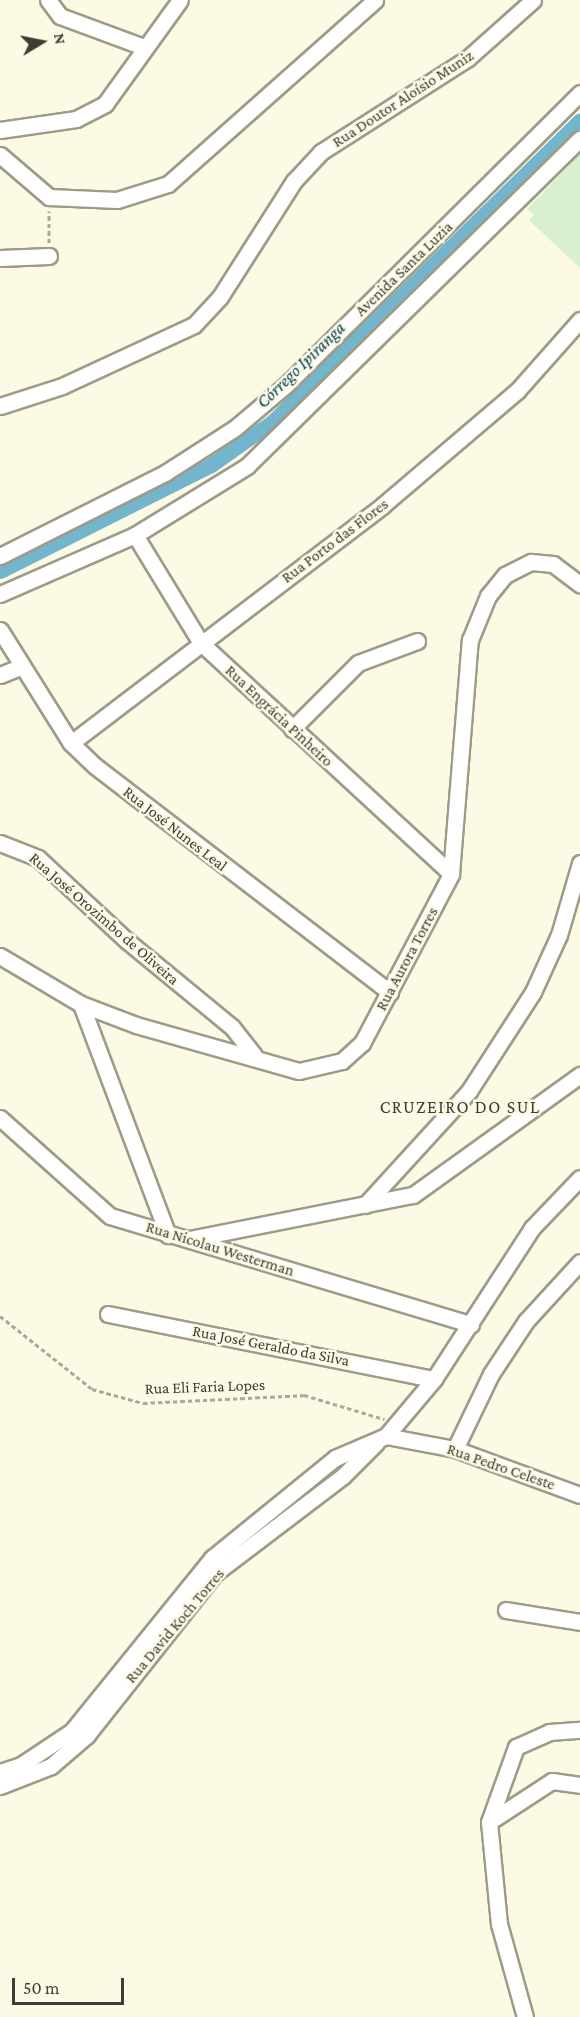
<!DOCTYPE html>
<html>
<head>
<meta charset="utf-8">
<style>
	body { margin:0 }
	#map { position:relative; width:580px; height:2017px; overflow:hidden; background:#fcf9e5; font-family:"Crimson Pro",serif }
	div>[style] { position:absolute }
	.green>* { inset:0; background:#d9efd2 }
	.canal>* { height:15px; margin:-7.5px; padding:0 7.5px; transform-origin:7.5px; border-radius:7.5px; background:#73b5cc }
	.path>* { height:3px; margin-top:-1.5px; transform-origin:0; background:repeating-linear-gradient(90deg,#aba899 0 4.5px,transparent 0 7.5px) }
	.roads { filter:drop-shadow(2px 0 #9e9b88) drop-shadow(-2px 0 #9e9b88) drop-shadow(0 2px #9e9b88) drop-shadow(0 -2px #9e9b88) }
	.minor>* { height:15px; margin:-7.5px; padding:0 7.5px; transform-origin:7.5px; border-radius:7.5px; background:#fff }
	span { translate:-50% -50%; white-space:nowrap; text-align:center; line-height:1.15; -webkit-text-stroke:5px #fcf9e5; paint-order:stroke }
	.street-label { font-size:16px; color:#3e3c34 }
	.water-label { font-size:18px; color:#064454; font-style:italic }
	.neighbourhood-label { font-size:18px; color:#3e3c34; letter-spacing:1.5px }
	.north { position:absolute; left:12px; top:12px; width:60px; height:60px; -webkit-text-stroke:4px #fcf9e5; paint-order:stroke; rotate:80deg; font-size:16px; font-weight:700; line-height:24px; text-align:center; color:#3e3c34 }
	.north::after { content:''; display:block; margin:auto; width:21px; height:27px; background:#3e3c34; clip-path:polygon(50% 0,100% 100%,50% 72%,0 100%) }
	.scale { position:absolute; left:12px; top:1978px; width:112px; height:27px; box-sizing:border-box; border:3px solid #3e3c34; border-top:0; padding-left:8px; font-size:18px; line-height:21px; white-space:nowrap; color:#3e3c34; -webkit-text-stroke:4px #fcf9e5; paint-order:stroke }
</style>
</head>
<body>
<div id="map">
	<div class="green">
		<div style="clip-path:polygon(580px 154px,580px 268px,529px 220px,534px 215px,527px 209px)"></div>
	</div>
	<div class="canal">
		<div style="left:0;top:571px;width:236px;rotate:-26.7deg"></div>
		<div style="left:211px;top:465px;width:75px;rotate:-35.2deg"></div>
		<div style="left:272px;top:422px;width:431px;rotate:-44.4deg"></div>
	</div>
	<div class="path">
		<div style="left:49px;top:243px;width:32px;rotate:-90deg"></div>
		<div style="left:0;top:1316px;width:117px;rotate:38.4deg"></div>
		<div style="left:92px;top:1389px;width:53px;rotate:15.4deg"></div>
		<div style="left:143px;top:1403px;width:161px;rotate:-2.8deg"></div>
		<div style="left:304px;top:1395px;width:84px;rotate:16.7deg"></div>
	</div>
	<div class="roads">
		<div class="minor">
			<div style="left:48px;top:0;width:20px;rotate:53deg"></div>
			<div style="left:60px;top:16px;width:90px;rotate:20.3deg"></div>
			<div style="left:0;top:130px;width:77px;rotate:-8.2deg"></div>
			<div style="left:76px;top:119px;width:33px;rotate:-27deg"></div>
			<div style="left:105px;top:104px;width:128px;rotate:-54.2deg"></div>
			<div style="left:0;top:155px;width:65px;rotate:40.6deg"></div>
			<div style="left:49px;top:197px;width:68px;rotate:2.5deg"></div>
			<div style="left:117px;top:200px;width:53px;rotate:-17.4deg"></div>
			<div style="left:168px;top:184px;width:277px;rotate:-41.6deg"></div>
			<div style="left:0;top:258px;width:49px;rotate:-2.3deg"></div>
			<div style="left:0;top:406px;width:65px;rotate:-17.9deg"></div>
			<div style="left:62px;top:386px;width:145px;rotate:-24.8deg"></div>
			<div style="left:194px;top:325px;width:38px;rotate:-47deg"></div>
			<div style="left:220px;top:297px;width:138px;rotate:-57.5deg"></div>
			<div style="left:294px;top:181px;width:40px;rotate:-47deg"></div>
			<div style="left:321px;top:152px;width:174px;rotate:-32.6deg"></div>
			<div style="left:468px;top:58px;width:87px;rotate:-41.7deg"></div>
			<div style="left:135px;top:535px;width:127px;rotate:58.6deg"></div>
			<div style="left:201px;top:643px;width:340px;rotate:42.7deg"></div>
			<div style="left:0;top:556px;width:185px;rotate:-26.7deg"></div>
			<div style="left:165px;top:473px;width:83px;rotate:-32.7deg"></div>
			<div style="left:235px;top:428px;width:68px;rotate:-40.2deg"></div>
			<div style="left:287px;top:384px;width:413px;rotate:-44.8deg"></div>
			<div style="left:0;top:594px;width:147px;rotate:-23.6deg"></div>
			<div style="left:135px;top:535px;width:132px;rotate:-31.6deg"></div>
			<div style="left:247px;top:466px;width:467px;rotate:-44.5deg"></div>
			<div style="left:0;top:630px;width:133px;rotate:57.9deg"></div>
			<div style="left:71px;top:743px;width:33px;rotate:44deg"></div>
			<div style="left:95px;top:766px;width:372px;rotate:37.5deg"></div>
			<div style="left:0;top:675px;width:22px;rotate:-22deg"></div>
			<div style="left:292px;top:729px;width:93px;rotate:-45deg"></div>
			<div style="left:358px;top:663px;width:63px;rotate:-20.4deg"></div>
			<div style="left:71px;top:743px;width:392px;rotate:-37.3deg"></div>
			<div style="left:383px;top:505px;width:176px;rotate:-40.4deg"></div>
			<div style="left:517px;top:391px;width:95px;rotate:-48.4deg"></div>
			<div style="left:0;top:843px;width:41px;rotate:21.5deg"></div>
			<div style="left:38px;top:858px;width:120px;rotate:43deg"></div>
			<div style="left:126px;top:940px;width:137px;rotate:39.4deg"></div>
			<div style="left:232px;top:1027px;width:36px;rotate:52deg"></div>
			<div style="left:0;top:956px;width:94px;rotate:30.7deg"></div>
			<div style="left:81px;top:1004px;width:59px;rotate:20.9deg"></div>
			<div style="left:136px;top:1025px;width:169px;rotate:15.8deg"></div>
			<div style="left:299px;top:1071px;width:44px;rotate:-13.1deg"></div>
			<div style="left:342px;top:1061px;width:27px;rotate:-42deg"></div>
			<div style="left:362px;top:1043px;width:191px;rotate:-62.2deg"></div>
			<div style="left:451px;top:874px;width:235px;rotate:-85.4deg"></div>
			<div style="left:470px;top:640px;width:48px;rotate:-67.8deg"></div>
			<div style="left:488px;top:596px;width:27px;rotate:-51deg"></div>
			<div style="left:505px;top:575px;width:29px;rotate:-27deg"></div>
			<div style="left:531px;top:562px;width:22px;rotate:5deg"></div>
			<div style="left:553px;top:564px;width:34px;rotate:37deg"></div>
			<div style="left:81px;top:1004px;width:247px;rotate:69.4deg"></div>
			<div style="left:0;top:1118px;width:147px;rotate:41.7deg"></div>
			<div style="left:110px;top:1216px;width:377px;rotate:16.7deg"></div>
			<div style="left:365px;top:1205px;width:154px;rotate:-47.6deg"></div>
			<div style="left:469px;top:1091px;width:118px;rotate:-57.1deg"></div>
			<div style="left:533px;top:992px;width:63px;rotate:-65.5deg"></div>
			<div style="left:559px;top:935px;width:75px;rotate:-73.7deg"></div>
			<div style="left:190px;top:1239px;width:227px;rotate:-11.2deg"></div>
			<div style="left:413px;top:1195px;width:206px;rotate:-35.7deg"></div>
			<div style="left:108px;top:1314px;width:332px;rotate:11.3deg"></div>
			<div style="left:386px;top:1436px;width:70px;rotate:10.7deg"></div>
			<div style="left:455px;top:1449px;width:133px;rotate:20.2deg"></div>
			<div style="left:455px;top:1449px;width:83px;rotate:-64.4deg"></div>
			<div style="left:491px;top:1374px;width:64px;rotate:-56.6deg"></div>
			<div style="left:526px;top:1321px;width:80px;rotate:-47.5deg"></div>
			<div style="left:506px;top:1610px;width:75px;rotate:9.2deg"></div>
			<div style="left:0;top:1772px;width:22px;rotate:-18deg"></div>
			<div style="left:21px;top:1765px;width:61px;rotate:-33.7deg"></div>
			<div style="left:72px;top:1731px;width:223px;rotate:-51deg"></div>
			<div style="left:212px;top:1558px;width:159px;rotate:-39.1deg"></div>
			<div style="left:335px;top:1458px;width:56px;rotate:-23.3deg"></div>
			<div style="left:386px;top:1436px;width:75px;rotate:-49.9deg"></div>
			<div style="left:434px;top:1379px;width:180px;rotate:-57deg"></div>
			<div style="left:532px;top:1228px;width:69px;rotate:-46.2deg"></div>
			<div style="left:0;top:1786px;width:55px;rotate:-21.4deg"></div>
			<div style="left:51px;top:1766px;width:48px;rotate:-40.7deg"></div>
			<div style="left:87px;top:1735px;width:205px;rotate:-51.7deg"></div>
			<div style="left:214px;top:1574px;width:162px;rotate:-37.2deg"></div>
			<div style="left:343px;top:1476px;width:47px;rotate:-45deg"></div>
			<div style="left:489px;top:1822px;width:75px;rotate:-33.1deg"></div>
			<div style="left:552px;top:1781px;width:28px;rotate:8deg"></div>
			<div style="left:525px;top:2017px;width:97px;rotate:-105.6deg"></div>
			<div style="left:499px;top:1924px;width:102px;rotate:-95.6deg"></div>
			<div style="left:489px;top:1822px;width:80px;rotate:-70.2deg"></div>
			<div style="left:516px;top:1747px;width:36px;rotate:-24deg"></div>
			<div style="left:549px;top:1732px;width:31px;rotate:-4deg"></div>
		</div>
	</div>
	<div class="street-label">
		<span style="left:403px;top:99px;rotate:-33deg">Rua Doutor Aloísio Muniz</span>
		<span style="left:404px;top:269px;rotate:-44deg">Avenida Santa Luzia</span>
		<span style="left:335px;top:541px;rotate:-37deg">Rua Porto das Flores</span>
		<span style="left:279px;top:716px;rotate:43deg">Rua Engrácia Pinheiro</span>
		<span style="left:175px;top:829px;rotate:38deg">Rua José Nunes Leal</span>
		<span style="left:104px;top:919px;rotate:41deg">Rua José Orozimbo de Oliveira</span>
		<span style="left:407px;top:959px;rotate:-62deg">Rua Aurora Torres</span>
		<span style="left:220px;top:1249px;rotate:17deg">Rua Nicolau Westerman</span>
		<span style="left:271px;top:1346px;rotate:11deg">Rua José Geraldo da Silva</span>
		<span style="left:205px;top:1387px;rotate:-2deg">Rua Eli Faria Lopes</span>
		<span style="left:501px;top:1467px;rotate:19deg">Rua Pedro Celeste</span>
		<span style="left:175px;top:1626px;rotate:-50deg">Rua David Koch Torres</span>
	</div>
	<div class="water-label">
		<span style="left:301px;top:365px;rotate:-44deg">Córrego Ipiranga</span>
	</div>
	<div class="neighbourhood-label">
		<span style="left:460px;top:1107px">CRUZEIRO DO SUL</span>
	</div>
	<div class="north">N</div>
	<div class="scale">50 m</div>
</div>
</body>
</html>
